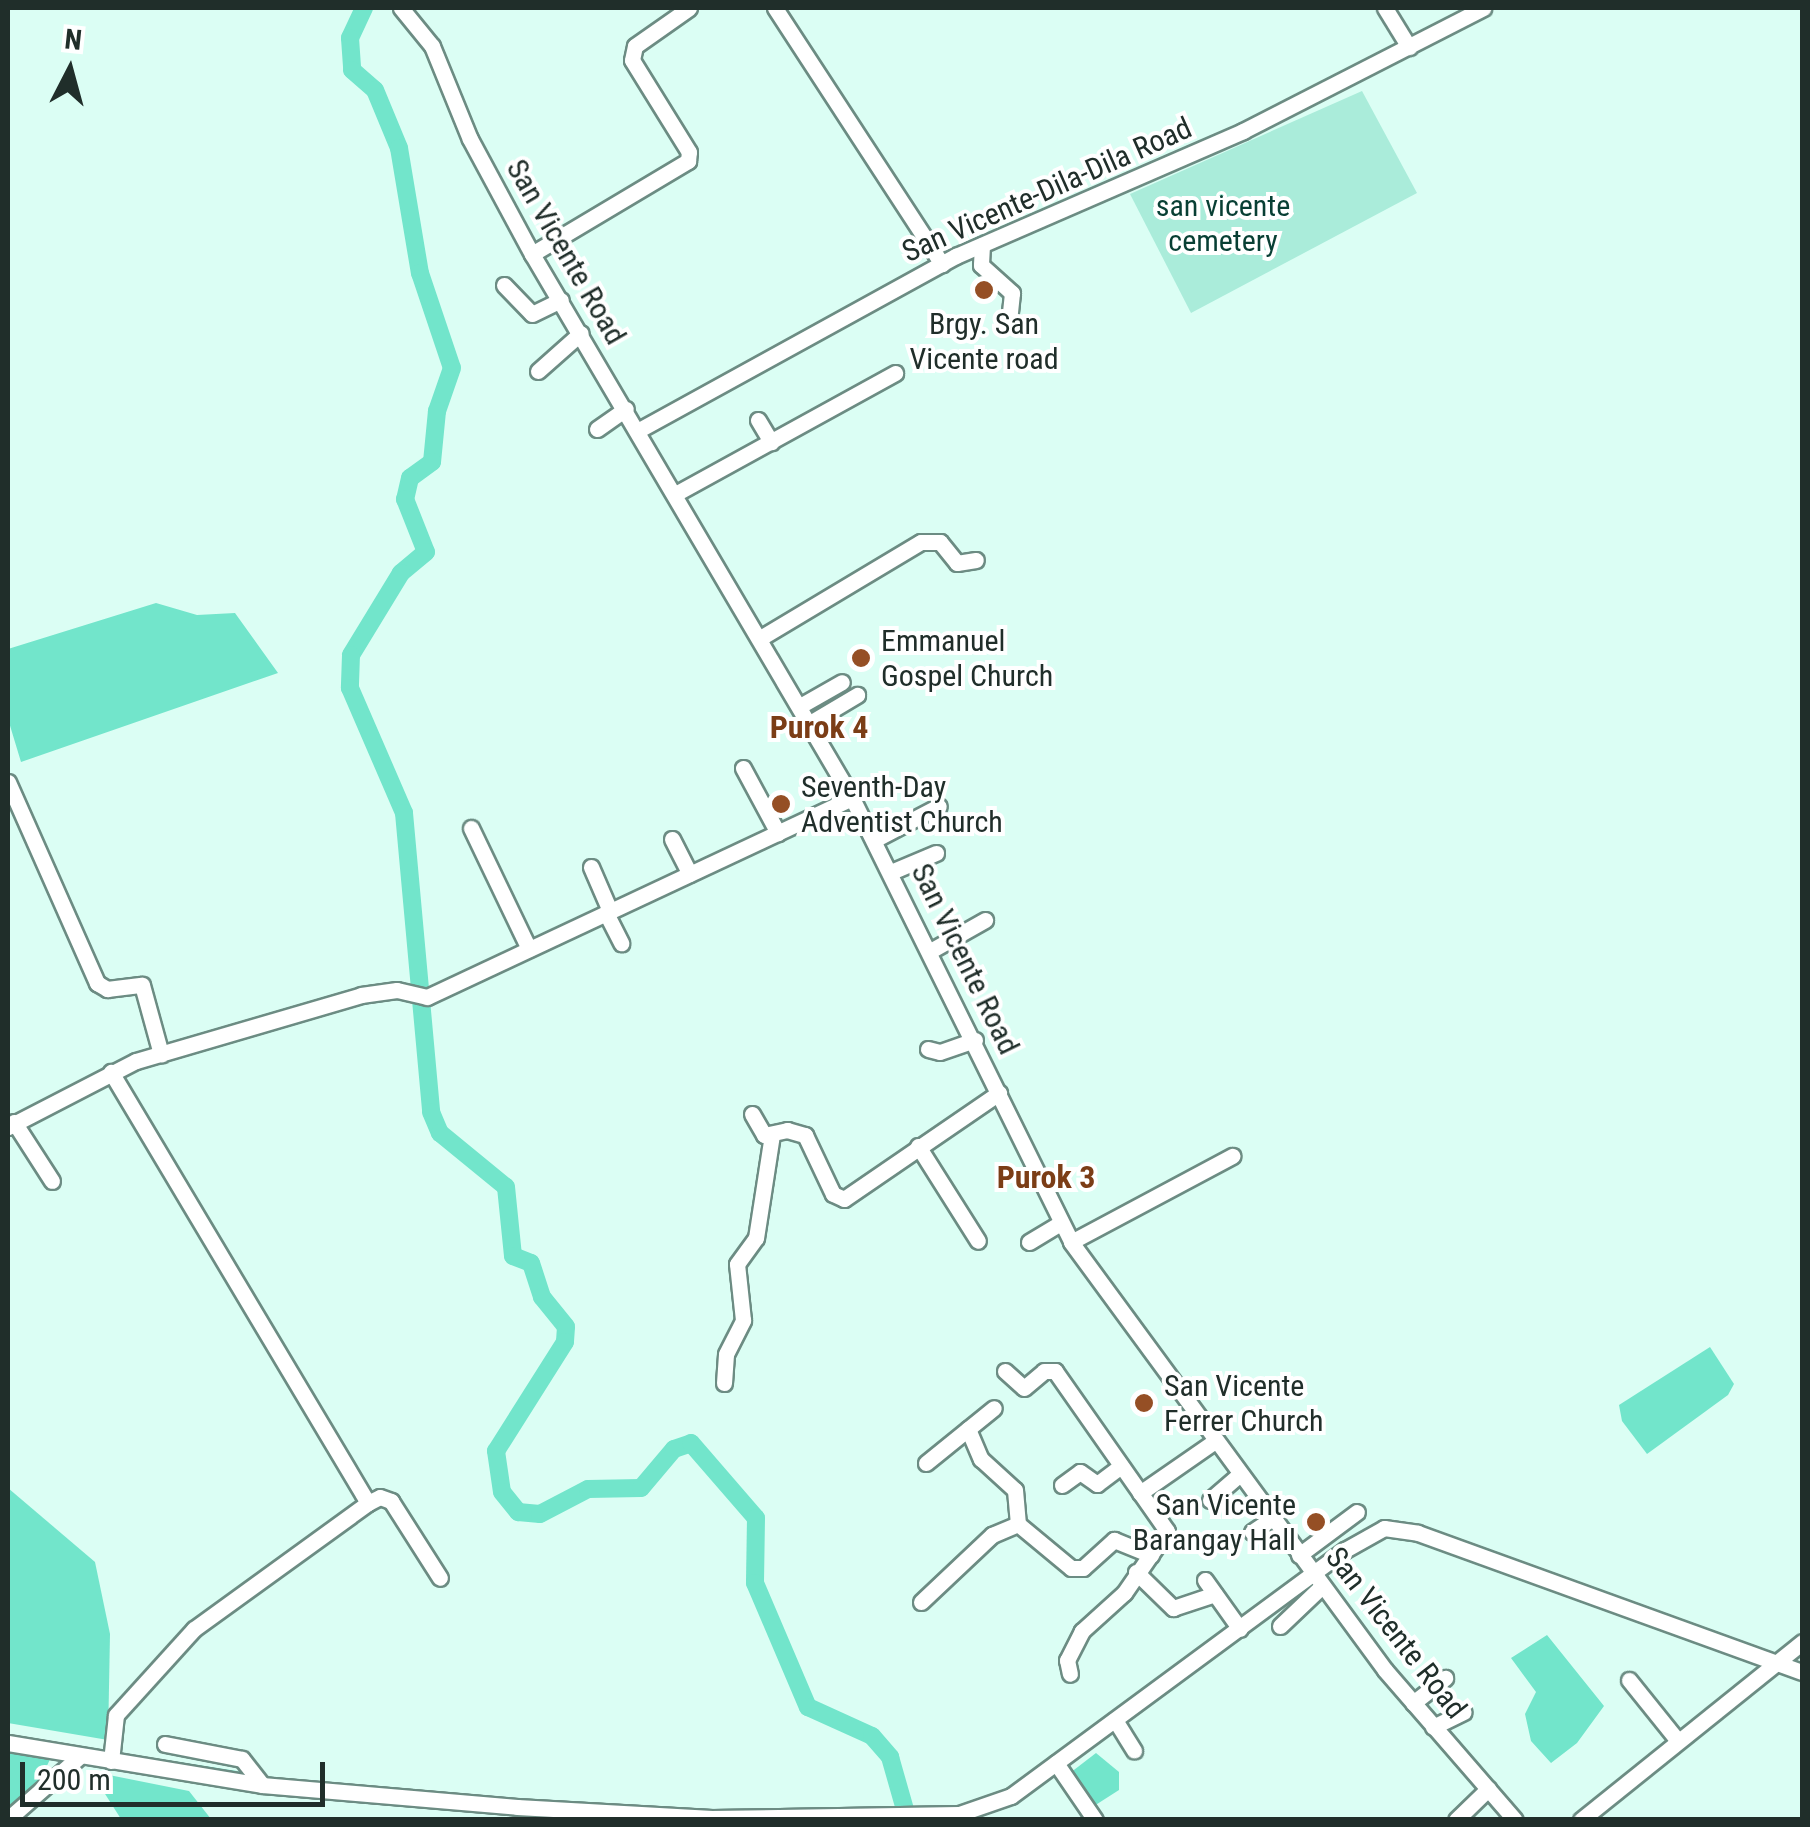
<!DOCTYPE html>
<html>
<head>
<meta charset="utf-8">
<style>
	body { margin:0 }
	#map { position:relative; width:1810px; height:1827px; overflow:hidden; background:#dbfef4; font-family:"Roboto Condensed",sans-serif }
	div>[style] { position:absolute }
	.green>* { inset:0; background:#aaecda }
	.water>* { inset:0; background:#72e5cb }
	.stream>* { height:2.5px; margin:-1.25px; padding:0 1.25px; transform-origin:1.25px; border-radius:1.25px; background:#72e5cb }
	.river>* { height:18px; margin:-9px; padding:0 9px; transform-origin:9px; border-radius:9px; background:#72e5cb }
	.roads { filter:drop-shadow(2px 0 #6c8c83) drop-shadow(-2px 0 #6c8c83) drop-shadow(0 2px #6c8c83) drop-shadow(0 -2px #6c8c83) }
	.minor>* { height:15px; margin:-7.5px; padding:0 7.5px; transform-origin:7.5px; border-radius:7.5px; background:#fff }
	.dots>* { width:28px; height:28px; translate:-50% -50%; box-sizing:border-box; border:5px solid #fff; border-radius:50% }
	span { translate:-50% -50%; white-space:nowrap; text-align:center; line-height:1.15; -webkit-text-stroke:8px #fff; paint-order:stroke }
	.street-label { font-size:30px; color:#202e2a }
	.park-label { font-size:30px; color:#083f34 }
	.poi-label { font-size:30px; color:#202e2a }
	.left { translate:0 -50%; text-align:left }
	.right { translate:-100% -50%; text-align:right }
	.neighbourhood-label { font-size:32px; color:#7b3d16; font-weight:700 }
	.frame { position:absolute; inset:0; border:10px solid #202e2a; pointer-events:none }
	.north { position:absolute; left:20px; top:20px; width:100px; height:100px; -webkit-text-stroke:8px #fff; paint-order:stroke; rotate:6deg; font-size:28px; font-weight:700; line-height:40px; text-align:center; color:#202e2a }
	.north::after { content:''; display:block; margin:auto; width:35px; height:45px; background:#202e2a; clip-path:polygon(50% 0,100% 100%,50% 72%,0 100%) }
	.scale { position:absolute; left:20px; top:1762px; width:305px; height:45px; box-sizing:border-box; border:5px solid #202e2a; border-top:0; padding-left:12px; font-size:30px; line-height:35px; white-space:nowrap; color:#202e2a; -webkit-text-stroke:8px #fff; paint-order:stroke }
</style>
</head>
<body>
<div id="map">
	<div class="green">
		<div style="clip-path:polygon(1362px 91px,1417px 193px,1191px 313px,1130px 194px)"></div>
	</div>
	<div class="water">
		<div style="clip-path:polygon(156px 603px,197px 615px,235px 613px,278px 673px,21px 762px,8px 719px,8px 649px)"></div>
		<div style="clip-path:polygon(1710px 1347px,1734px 1384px,1728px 1395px,1647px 1454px,1622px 1421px,1619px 1405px)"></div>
		<div style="clip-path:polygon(8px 1488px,95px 1562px,110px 1634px,108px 1740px,8px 1723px)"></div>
		<div style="clip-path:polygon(1547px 1635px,1604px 1706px,1577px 1743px,1551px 1763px,1531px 1741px,1525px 1714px,1536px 1692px,1511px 1658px)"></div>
		<div style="clip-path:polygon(8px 1746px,52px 1755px,38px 1785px,8px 1811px)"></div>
		<div style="clip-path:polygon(1096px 1753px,1119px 1772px,1119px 1790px,1094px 1806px,1070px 1773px)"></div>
		<div style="clip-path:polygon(104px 1774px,189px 1791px,211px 1819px,121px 1819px,100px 1786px)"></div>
	</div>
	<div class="stream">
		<div style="left:1388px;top:1522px;width:27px;rotate:6deg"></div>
		<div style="left:127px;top:1755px;width:117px;rotate:8.8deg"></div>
		<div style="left:266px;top:1777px;width:22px;rotate:8deg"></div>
	</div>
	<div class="river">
		<div style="left:364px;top:8px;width:33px;rotate:115deg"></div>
		<div style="left:350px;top:38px;width:32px;rotate:86deg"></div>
		<div style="left:352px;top:70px;width:30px;rotate:41deg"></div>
		<div style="left:375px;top:90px;width:63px;rotate:67.5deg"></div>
		<div style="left:399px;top:148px;width:127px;rotate:80.5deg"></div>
		<div style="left:420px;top:273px;width:100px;rotate:71.4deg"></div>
		<div style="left:452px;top:368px;width:46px;rotate:109.2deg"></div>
		<div style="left:437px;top:411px;width:51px;rotate:95.6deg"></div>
		<div style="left:432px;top:462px;width:27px;rotate:144deg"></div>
		<div style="left:410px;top:478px;width:22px;rotate:103deg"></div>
		<div style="left:405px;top:499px;width:57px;rotate:68.4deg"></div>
		<div style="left:426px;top:552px;width:33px;rotate:140deg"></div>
		<div style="left:401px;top:573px;width:96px;rotate:121.4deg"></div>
		<div style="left:351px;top:655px;width:33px;rotate:92deg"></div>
		<div style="left:350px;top:688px;width:136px;rotate:66.6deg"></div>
		<div style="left:404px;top:813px;width:300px;rotate:84.8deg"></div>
		<div style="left:431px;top:1112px;width:23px;rotate:67deg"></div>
		<div style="left:440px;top:1133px;width:85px;rotate:39.3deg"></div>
		<div style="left:506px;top:1187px;width:69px;rotate:84.2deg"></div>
		<div style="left:513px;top:1256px;width:19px;rotate:21deg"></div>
		<div style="left:531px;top:1263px;width:36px;rotate:72deg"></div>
		<div style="left:542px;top:1297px;width:38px;rotate:51deg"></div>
		<div style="left:566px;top:1327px;width:15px;rotate:94deg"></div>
		<div style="left:565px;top:1342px;width:129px;rotate:122.3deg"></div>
		<div style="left:496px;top:1451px;width:41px;rotate:81.7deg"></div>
		<div style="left:502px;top:1492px;width:26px;rotate:51deg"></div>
		<div style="left:518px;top:1512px;width:22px;rotate:5deg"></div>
		<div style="left:540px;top:1514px;width:54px;rotate:-27.5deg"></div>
		<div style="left:588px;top:1489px;width:53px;rotate:-1.1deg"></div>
		<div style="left:641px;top:1488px;width:51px;rotate:-49.8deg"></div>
		<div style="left:674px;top:1449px;width:18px;rotate:-19deg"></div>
		<div style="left:691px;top:1443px;width:99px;rotate:49.1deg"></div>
		<div style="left:756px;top:1518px;width:65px;rotate:90.9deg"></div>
		<div style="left:755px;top:1583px;width:135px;rotate:66.9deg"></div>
		<div style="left:808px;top:1707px;width:70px;rotate:24.4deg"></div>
		<div style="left:872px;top:1736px;width:28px;rotate:49deg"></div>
		<div style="left:890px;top:1757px;width:66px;rotate:74.1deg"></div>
	</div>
	<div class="roads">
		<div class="minor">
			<div style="left:401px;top:8px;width:49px;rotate:50.8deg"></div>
			<div style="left:432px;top:46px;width:100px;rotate:67.8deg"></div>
			<div style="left:470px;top:139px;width:131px;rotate:61.7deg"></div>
			<div style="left:532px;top:254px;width:631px;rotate:59.53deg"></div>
			<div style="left:852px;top:798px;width:495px;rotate:63.7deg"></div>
			<div style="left:1071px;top:1242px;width:531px;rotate:53.73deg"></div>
			<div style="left:1385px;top:1670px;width:198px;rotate:49.1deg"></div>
			<div style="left:775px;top:8px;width:306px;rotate:56.9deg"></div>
			<div style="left:1385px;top:8px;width:46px;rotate:58.4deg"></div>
			<div style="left:982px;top:245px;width:20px;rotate:93deg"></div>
			<div style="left:981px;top:265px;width:42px;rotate:42.1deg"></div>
			<div style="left:1012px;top:293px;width:27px;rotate:96deg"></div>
			<div style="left:532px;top:254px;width:182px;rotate:-30.8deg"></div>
			<div style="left:688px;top:161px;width:9px;rotate:-84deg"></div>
			<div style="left:689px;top:152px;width:108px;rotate:-121.8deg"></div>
			<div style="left:632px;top:60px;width:14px;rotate:-78deg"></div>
			<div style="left:635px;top:46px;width:66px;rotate:-35.1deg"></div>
			<div style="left:504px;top:285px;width:40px;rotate:46deg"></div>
			<div style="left:532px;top:314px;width:32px;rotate:-26deg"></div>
			<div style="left:538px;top:371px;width:57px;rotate:-41.5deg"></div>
			<div style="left:758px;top:420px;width:26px;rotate:59deg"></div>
			<div style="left:597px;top:429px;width:35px;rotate:-35deg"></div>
			<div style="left:639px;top:430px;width:362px;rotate:-28.8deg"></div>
			<div style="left:956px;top:256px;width:313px;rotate:-23.5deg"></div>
			<div style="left:1243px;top:131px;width:270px;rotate:-27.1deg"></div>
			<div style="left:677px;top:493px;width:249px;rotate:-28.8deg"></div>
			<div style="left:762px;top:637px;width:185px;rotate:-30.9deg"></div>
			<div style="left:921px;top:542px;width:19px"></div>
			<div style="left:940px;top:542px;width:27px;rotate:51deg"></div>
			<div style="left:957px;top:563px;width:19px;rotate:-9deg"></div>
			<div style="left:800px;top:706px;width:48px;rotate:-29.7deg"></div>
			<div style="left:810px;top:723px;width:55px;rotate:-30.8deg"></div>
			<div style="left:743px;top:768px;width:74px;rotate:61.7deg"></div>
			<div style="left:8px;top:782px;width:220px;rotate:66.1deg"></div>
			<div style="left:97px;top:983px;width:12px;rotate:31deg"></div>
			<div style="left:107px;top:989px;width:35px;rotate:-7deg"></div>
			<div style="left:142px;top:985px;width:72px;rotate:74.6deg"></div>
			<div style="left:471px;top:828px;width:134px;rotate:64.4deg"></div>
			<div style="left:672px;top:839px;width:39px;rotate:63deg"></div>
			<div style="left:874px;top:840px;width:73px;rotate:-27.6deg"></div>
			<div style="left:591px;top:867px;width:48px;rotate:66.6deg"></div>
			<div style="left:891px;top:872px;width:49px;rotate:-22.9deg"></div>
			<div style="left:606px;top:913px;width:34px;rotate:63deg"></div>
			<div style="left:932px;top:950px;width:61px;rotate:-29.5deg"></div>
			<div style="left:928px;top:1049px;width:12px;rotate:14deg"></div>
			<div style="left:940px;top:1052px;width:37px;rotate:-19deg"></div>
			<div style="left:752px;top:1114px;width:24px;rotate:60deg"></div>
			<div style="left:764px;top:1135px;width:24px;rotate:-12deg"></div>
			<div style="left:787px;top:1130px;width:19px;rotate:16deg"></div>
			<div style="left:805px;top:1135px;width:65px;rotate:64.6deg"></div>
			<div style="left:833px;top:1194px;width:12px;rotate:24deg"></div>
			<div style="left:844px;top:1199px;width:188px;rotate:-34.4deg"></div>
			<div style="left:14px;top:1122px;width:70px;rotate:57.2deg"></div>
			<div style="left:8px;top:1127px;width:144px;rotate:-27.3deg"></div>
			<div style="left:136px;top:1061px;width:234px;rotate:-16.3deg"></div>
			<div style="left:361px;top:995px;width:36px;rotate:-8deg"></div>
			<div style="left:397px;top:990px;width:31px;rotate:13deg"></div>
			<div style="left:427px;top:997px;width:469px;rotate:-25.1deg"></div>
			<div style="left:918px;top:1146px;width:112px;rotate:57.7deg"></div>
			<div style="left:1029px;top:1242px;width:37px;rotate:-31deg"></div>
			<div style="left:1071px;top:1242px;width:183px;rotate:-28.1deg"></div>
			<div style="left:1005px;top:1371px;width:25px;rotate:42deg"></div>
			<div style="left:1024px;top:1388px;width:26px;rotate:-40deg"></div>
			<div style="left:1044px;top:1371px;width:11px"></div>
			<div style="left:1055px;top:1371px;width:195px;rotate:55deg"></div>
			<div style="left:1167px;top:1531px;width:75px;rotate:124.7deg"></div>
			<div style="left:1124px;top:1593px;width:57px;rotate:137.9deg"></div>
			<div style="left:1082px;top:1631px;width:33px;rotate:117deg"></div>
			<div style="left:1067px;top:1660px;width:14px;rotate:78deg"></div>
			<div style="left:724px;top:1383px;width:29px;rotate:-86deg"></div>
			<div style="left:726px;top:1354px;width:38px;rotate:-63deg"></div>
			<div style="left:743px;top:1320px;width:56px;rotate:-96.1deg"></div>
			<div style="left:737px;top:1264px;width:32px;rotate:-54deg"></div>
			<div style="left:756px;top:1238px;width:104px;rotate:-81.2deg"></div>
			<div style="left:968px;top:1429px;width:33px;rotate:67deg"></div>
			<div style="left:981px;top:1459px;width:46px;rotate:42.4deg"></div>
			<div style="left:1015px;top:1490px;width:34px;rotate:85deg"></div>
			<div style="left:1018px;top:1524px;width:69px;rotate:39.7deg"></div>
			<div style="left:1071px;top:1568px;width:12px"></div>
			<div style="left:1083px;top:1568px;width:42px;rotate:-42.1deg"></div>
			<div style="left:1114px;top:1540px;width:40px;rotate:22deg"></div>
			<div style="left:926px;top:1463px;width:87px;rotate:-39deg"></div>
			<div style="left:1062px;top:1485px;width:22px;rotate:-36deg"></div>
			<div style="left:1080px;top:1472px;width:21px;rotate:35deg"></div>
			<div style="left:1097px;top:1484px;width:30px;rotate:-37deg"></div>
			<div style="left:1140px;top:1493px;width:91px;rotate:-34.7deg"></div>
			<div style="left:1210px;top:1500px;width:38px;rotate:-41deg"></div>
			<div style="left:368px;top:1503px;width:13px;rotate:-27deg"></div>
			<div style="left:380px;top:1497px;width:12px;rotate:20deg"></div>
			<div style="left:391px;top:1501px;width:91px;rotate:57.5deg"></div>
			<div style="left:1252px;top:1532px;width:23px;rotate:-34deg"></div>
			<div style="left:1299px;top:1555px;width:72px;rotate:-36.6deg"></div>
			<div style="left:1136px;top:1572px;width:52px;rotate:44.2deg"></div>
			<div style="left:1173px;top:1608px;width:44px;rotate:-18.4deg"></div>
			<div style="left:1205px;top:1580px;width:60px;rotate:54.5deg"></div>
			<div style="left:921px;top:1602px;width:98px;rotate:-43.3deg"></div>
			<div style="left:992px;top:1535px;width:28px;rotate:-23deg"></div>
			<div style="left:1280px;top:1626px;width:58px;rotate:-43.6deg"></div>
			<div style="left:1629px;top:1680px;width:78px;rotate:51.2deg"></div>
			<div style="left:1413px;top:1703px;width:41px;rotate:-38deg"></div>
			<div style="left:1115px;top:1720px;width:36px;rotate:58deg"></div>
			<div style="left:1433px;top:1727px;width:34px;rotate:-26deg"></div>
			<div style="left:8px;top:1743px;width:257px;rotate:9.4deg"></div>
			<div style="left:262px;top:1785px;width:256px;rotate:4.9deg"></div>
			<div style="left:517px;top:1807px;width:195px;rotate:3.2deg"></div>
			<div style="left:712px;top:1818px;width:247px;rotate:-0.9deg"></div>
			<div style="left:959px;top:1814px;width:55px;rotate:-19.1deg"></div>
			<div style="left:1011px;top:1796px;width:415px;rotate:-36.4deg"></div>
			<div style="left:1345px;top:1550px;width:45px;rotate:-29.4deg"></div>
			<div style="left:1384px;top:1528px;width:34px;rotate:8deg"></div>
			<div style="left:1418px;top:1533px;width:408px;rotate:19.9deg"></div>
			<div style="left:165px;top:1744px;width:78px;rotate:11deg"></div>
			<div style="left:242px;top:1759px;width:33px;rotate:52deg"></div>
			<div style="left:111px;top:1761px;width:46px;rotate:-83.8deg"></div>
			<div style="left:116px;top:1715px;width:116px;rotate:-47.8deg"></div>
			<div style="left:194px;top:1629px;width:215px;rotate:-35.9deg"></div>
			<div style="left:368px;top:1503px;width:502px;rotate:-120.81deg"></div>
			<div style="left:1056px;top:1763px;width:69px;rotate:55.6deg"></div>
			<div style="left:8px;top:1819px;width:96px;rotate:-41.2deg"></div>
			<div style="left:1456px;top:1820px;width:45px;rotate:-44.1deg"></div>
			<div style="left:1581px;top:1820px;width:284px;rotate:-38.8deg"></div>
		</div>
	</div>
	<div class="dots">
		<div style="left:984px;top:290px;background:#954f25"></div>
		<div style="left:861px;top:658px;background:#954f25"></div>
		<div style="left:781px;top:804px;background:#954f25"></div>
		<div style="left:1144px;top:1403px;background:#954f25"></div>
		<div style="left:1316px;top:1522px;background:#954f25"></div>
	</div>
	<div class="street-label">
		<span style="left:1047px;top:190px;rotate:-24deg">San Vicente-Dila-Dila Road</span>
		<span style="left:566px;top:252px;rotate:60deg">San Vicente Road</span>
		<span style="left:965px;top:959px;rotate:64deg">San Vicente Road</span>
		<span style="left:1396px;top:1633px;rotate:52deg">San Vicente Road</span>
	</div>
	<div class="park-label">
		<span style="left:1223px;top:223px">san vicente<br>cemetery</span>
	</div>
	<div class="poi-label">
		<span style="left:984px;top:341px">Brgy. San<br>Vicente road</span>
		<span class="left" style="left:881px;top:658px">Emmanuel<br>Gospel Church</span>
		<span class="left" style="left:801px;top:804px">Seventh-Day<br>Adventist Church</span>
		<span class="left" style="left:1164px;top:1403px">San Vicente<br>Ferrer Church</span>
		<span class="right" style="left:1296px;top:1522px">San Vicente<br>Barangay Hall</span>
	</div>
	<div class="neighbourhood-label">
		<span style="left:819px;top:727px">Purok 4</span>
		<span style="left:1046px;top:1177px">Purok 3</span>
	</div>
	<div class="frame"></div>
	<div class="north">N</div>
	<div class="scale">200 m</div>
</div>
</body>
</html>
